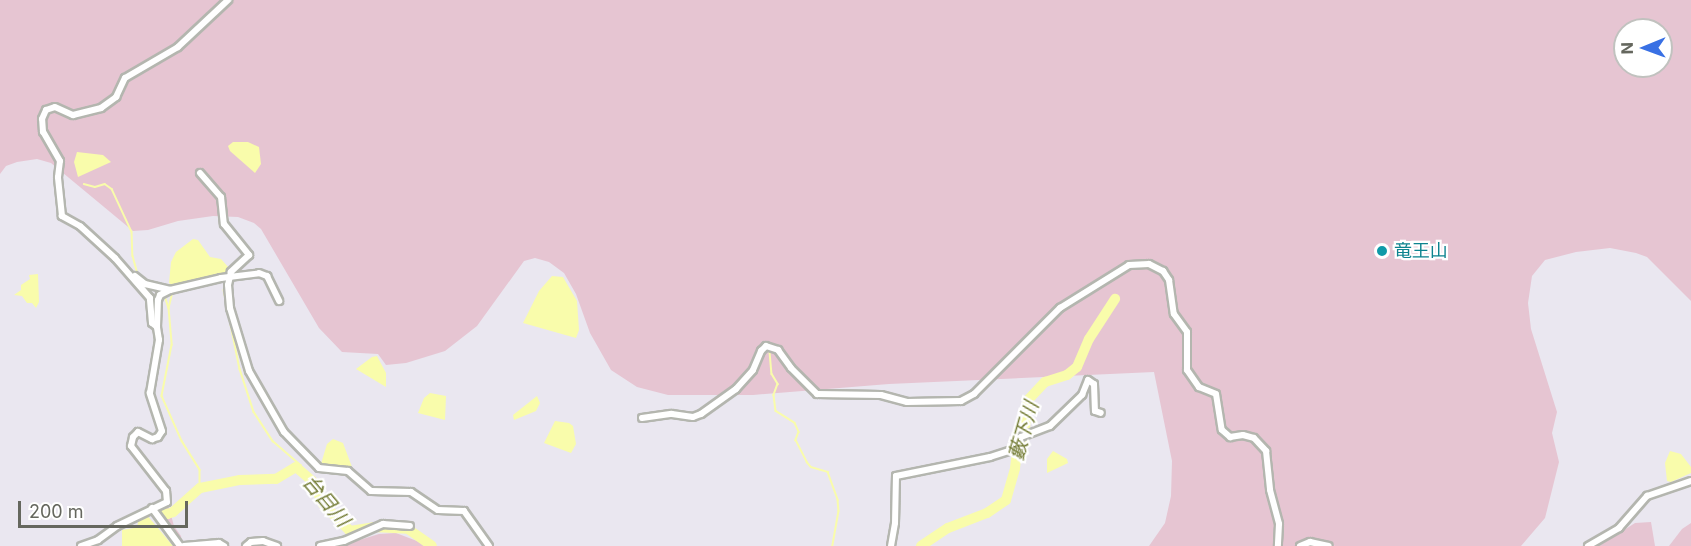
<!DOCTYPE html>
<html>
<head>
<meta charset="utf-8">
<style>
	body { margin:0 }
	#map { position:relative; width:1691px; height:546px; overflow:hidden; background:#eae7f0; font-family:Inter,"Noto Sans JP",sans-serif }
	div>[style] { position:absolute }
	.green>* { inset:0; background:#e6c5d2 }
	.water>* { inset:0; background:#f9fcab }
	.stream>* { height:1.5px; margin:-0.75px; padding:0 0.75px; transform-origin:0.75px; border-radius:0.75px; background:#f9fcab }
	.river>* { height:10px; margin:-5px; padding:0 5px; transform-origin:5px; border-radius:5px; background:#f9fcab }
	.roads { filter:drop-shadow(2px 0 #b4b6af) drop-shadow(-2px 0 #b4b6af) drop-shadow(0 2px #b4b6af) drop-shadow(0 -2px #b4b6af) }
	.minor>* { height:6px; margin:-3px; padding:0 3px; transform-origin:3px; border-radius:3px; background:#fff }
	.dots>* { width:16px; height:16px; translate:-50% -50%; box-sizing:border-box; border:3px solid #fff; border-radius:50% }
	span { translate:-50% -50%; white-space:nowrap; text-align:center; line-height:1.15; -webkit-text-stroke:4.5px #fff; paint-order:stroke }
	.culture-label { font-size:18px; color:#0d838f }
	.left { translate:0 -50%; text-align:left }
	.water-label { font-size:20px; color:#737b34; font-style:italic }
	.north { position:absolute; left:1613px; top:18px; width:60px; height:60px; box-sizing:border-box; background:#fff; border:2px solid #c1c2bf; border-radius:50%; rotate:269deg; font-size:16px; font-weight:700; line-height:24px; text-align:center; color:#65675e }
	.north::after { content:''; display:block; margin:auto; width:21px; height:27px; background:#3970e4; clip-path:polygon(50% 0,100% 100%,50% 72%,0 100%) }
	.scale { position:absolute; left:18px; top:501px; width:170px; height:27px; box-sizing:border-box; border:3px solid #65675e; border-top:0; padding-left:8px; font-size:18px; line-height:21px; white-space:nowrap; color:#65675e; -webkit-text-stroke:4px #fff; paint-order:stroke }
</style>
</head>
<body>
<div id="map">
	<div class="green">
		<div style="clip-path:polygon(evenodd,0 0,1691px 0,1691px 301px,1647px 257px,1636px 253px,1610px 248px,1576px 252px,1545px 260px,1532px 276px,1528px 303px,1531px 329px,1557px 412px,1552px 433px,1559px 462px,1545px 518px,1521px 546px,1335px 546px,1318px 540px,1299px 541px,1295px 546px,1149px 546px,1165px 523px,1171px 496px,1172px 461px,1154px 372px,889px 384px,753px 395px,668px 395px,637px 387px,611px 370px,590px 333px,576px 294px,564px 273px,549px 262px,535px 258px,524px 261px,477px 326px,445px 351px,406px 363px,386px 365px,378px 354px,342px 352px,319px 328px,261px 229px,254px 223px,238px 217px,213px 216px,178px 221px,148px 230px,133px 231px,51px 163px,37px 159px,17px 162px,6px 166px,0 174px,0 0,1625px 30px,1661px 30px,1661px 66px,1625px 66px,1625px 30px)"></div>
		<div style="clip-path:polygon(167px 505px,173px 514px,171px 515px,174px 526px,181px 536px,182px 543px,171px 532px,157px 509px)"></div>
		<div style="clip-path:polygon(1651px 522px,1655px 546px,1599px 546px,1635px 523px)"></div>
		<div style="clip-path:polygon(1691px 523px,1691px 546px,1669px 546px,1682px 529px)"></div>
		<div style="clip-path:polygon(396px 533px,430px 546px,340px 546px,379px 534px)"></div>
	</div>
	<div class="water">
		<div style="clip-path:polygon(233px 142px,248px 142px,259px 147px,261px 164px,255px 173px,230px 151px,228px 146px)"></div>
		<div style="clip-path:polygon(77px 152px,103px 155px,111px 162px,78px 177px,74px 162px)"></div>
		<div style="clip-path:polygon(193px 239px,198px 240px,210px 257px,221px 259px,229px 268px,223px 275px,174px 286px,169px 283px,171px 262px,176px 252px)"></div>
		<div style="clip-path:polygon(38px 274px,39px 302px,36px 308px,32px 303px,27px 303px,22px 296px,14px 295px,21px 290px,21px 285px,30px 279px,29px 275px)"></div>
		<div style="clip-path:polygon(552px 276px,563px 277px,577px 301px,579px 330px,576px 338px,523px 323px,539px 291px)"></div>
		<div style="clip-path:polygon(377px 356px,386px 373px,386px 387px,356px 369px,372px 357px)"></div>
		<div style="clip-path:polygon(430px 393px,446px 396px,445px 420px,418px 413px,424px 398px)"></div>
		<div style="clip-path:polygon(537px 396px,540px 403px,536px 411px,514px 420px,513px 415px)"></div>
		<div style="clip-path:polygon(555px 421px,569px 423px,573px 426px,576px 444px,571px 453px,544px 443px)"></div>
		<div style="clip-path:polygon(333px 439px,343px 443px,352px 467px,326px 469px,320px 467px,327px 444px)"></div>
		<div style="clip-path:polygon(1053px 451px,1067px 459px,1068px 463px,1047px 473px,1047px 459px)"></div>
		<div style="clip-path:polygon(1670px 451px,1681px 454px,1691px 467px,1691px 473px,1671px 482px,1667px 481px,1665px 463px)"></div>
		<div style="clip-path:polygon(146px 514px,173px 546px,122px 546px,122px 530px,134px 528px,138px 524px,137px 518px)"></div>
	</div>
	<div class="stream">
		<div style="left:84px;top:184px;width:11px;rotate:15deg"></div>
		<div style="left:95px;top:187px;width:10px;rotate:-17deg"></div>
		<div style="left:105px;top:184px;width:9px;rotate:36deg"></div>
		<div style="left:112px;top:189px;width:47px;rotate:65.1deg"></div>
		<div style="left:132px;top:232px;width:24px;rotate:88deg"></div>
		<div style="left:133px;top:256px;width:20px;rotate:75deg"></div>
		<div style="left:224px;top:290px;width:81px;rotate:78.6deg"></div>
		<div style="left:240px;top:369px;width:45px;rotate:72deg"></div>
		<div style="left:254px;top:412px;width:35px;rotate:57deg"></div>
		<div style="left:273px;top:441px;width:37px;rotate:41deg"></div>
		<div style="left:301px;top:465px;width:6px;rotate:90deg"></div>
		<div style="left:173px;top:292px;width:16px;rotate:104deg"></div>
		<div style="left:169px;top:308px;width:37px;rotate:85deg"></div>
		<div style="left:172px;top:345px;width:52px;rotate:101.1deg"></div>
		<div style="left:162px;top:396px;width:49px;rotate:66deg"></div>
		<div style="left:182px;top:441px;width:34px;rotate:58deg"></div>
		<div style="left:200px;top:470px;width:18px;rotate:90deg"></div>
		<div style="left:165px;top:296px;width:13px;rotate:72deg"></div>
		<div style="left:770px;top:352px;width:22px;rotate:85deg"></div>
		<div style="left:772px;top:374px;width:12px;rotate:59deg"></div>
		<div style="left:778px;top:384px;width:12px;rotate:110deg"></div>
		<div style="left:774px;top:395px;width:16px;rotate:83deg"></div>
		<div style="left:776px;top:411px;width:22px;rotate:32deg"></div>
		<div style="left:795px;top:423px;width:10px;rotate:66deg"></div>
		<div style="left:799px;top:432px;width:9px;rotate:111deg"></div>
		<div style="left:796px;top:440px;width:25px;rotate:63deg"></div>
		<div style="left:807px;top:462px;width:6px;rotate:51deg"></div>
		<div style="left:811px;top:467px;width:18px;rotate:16deg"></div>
		<div style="left:828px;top:472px;width:30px;rotate:70deg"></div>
		<div style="left:838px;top:500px;width:11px;rotate:85deg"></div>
		<div style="left:839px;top:511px;width:36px;rotate:100deg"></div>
	</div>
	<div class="river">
		<div style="left:157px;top:510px;width:11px;rotate:22deg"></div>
		<div style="left:167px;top:514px;width:6px;rotate:-18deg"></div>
		<div style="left:173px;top:512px;width:36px;rotate:-42deg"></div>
		<div style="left:200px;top:488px;width:41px;rotate:-11.3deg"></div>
		<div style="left:240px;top:480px;width:36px;rotate:-2deg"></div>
		<div style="left:276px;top:479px;width:23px;rotate:-31deg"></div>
		<div style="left:296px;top:467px;width:21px;rotate:41deg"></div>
		<div style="left:312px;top:481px;width:25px;rotate:64deg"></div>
		<div style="left:323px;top:504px;width:38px;rotate:45deg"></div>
		<div style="left:350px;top:531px;width:24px;rotate:-9deg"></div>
		<div style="left:374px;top:527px;width:34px;rotate:3deg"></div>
		<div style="left:408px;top:529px;width:29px;rotate:35deg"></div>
		<div style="left:921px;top:546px;width:32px;rotate:-34deg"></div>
		<div style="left:948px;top:528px;width:42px;rotate:-21deg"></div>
		<div style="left:987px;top:513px;width:23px;rotate:-34deg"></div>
		<div style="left:1006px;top:500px;width:33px;rotate:-74deg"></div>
		<div style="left:1015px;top:468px;width:17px;rotate:-83deg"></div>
		<div style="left:1017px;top:451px;width:15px;rotate:-62deg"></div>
		<div style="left:1024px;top:438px;width:38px;rotate:-84deg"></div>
		<div style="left:1028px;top:400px;width:25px;rotate:-47deg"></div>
		<div style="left:1045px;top:382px;width:23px;rotate:-18deg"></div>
		<div style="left:1067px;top:375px;width:13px;rotate:-39deg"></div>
		<div style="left:1077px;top:367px;width:30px;rotate:-67deg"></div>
		<div style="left:1089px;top:339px;width:48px;rotate:-57deg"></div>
	</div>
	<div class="roads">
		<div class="minor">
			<div style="left:200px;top:173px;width:32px;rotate:49deg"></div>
			<div style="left:221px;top:197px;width:27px;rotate:84deg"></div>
			<div style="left:224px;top:224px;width:40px;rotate:51deg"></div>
			<div style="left:249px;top:255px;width:25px;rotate:137deg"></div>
			<div style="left:231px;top:272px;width:13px;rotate:103deg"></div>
			<div style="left:228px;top:285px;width:23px;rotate:85deg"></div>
			<div style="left:230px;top:308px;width:66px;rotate:73.2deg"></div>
			<div style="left:249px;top:371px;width:70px;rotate:60.2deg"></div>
			<div style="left:284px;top:432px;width:50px;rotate:45.8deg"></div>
			<div style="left:319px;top:468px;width:29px;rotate:6deg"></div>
			<div style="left:348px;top:471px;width:30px;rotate:41deg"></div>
			<div style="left:371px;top:491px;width:40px;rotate:1.4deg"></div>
			<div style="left:411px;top:492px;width:32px;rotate:34deg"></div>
			<div style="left:438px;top:510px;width:26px;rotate:2deg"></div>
			<div style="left:464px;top:511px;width:43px;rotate:54.5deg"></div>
			<div style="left:135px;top:276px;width:13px;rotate:39deg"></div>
			<div style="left:145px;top:284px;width:26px;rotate:13deg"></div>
			<div style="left:170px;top:290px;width:52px;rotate:-13.2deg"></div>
			<div style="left:221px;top:278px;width:38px;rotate:-7deg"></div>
			<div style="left:259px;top:273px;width:9px;rotate:21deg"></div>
			<div style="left:267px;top:276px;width:28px;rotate:64deg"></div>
			<div style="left:157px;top:327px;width:27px;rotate:-88deg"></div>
			<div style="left:158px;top:300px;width:5px;rotate:-68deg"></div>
			<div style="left:160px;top:295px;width:11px;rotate:-27deg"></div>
			<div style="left:642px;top:418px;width:30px;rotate:-8deg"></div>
			<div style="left:672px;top:414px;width:21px;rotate:8deg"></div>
			<div style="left:693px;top:417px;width:9px;rotate:-21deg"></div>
			<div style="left:701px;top:414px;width:43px;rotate:-35.5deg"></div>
			<div style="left:736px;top:389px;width:25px;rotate:-48deg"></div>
			<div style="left:753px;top:370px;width:21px;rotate:-67deg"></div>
			<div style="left:761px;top:351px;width:7px;rotate:-45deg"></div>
			<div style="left:766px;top:346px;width:13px;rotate:18deg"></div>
			<div style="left:778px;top:350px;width:22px;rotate:54deg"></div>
			<div style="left:791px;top:368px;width:37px;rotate:45deg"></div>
			<div style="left:817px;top:394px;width:64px;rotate:0.9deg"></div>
			<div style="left:881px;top:395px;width:27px;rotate:15deg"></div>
			<div style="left:907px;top:402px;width:54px;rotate:-1.1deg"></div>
			<div style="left:961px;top:401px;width:15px;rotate:-28deg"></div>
			<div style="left:974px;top:394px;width:122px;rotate:-45deg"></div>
			<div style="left:1060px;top:308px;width:81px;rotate:-31.9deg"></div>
			<div style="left:1129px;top:265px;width:20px;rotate:-3deg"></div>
			<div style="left:1149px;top:264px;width:16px;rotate:27deg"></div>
			<div style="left:1163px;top:271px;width:11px;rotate:56deg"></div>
			<div style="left:1169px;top:280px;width:34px;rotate:82deg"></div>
			<div style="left:1174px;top:314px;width:22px;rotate:54deg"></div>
			<div style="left:1187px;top:332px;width:38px;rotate:90deg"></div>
			<div style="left:1187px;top:370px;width:21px;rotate:55deg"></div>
			<div style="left:1199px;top:387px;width:18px;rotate:22deg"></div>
			<div style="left:1216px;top:394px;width:36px;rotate:81deg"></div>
			<div style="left:1222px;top:430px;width:11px;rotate:41deg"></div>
			<div style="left:1230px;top:437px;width:13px;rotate:-9deg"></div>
			<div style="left:1243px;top:435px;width:11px;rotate:15deg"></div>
			<div style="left:1254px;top:438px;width:18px;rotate:47deg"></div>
			<div style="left:1266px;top:451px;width:39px;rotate:84deg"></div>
			<div style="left:1270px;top:490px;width:35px;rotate:75deg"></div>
			<div style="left:1279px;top:524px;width:22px;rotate:93deg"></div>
			<div style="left:152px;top:508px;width:47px;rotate:53.6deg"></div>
			<div style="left:81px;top:546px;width:18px;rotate:-19deg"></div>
			<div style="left:98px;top:540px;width:24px;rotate:-36deg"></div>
			<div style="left:117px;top:526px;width:55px;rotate:-25.6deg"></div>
			<div style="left:167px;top:502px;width:11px;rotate:-95deg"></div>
			<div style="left:166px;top:491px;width:57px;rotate:-127.9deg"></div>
			<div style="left:131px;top:446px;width:9px;rotate:-77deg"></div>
			<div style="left:133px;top:437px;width:7px;rotate:-45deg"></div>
			<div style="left:138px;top:432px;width:16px;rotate:27deg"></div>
			<div style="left:152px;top:439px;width:6px;rotate:-18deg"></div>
			<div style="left:158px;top:437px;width:7px;rotate:-56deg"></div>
			<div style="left:162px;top:431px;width:40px;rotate:-108deg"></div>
			<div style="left:150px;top:393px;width:54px;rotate:-80.4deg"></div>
			<div style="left:159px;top:340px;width:13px;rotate:-99deg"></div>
			<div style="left:157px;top:327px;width:6px;rotate:-141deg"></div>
			<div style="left:152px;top:323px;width:25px;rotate:-95deg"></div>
			<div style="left:150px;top:298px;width:53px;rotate:-131.2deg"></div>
			<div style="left:115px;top:258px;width:47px;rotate:-137.6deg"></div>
			<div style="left:80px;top:226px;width:21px;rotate:-151deg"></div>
			<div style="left:62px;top:216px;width:39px;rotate:-96deg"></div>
			<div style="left:58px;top:177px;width:16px;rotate:-83deg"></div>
			<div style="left:60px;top:161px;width:34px;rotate:-120deg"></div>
			<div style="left:43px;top:132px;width:13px;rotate:-94deg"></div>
			<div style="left:42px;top:119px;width:10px;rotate:-66deg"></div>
			<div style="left:46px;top:110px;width:9px;rotate:-18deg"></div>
			<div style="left:55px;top:107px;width:20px;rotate:24deg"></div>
			<div style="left:73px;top:115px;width:29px;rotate:-14deg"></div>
			<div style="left:101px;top:108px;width:19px;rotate:-36deg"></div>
			<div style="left:116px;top:97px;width:21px;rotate:-65deg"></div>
			<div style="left:125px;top:78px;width:61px;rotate:-30.3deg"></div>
			<div style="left:178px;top:47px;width:69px;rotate:-43.2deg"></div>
			<div style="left:184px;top:546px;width:35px;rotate:-5deg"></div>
			<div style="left:219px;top:543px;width:6px;rotate:31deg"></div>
			<div style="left:246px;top:546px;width:6px;rotate:-39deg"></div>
			<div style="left:251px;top:542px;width:12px;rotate:-5deg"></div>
			<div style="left:263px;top:541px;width:15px;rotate:20deg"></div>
			<div style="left:320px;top:546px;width:25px;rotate:-12deg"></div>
			<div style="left:344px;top:541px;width:43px;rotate:-23.6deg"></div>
			<div style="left:383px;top:524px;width:27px;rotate:4deg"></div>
			<div style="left:891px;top:546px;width:23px;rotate:-80deg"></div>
			<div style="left:895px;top:523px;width:47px;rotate:-88.8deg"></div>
			<div style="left:896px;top:476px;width:96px;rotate:-11.4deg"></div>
			<div style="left:990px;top:457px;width:25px;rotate:-18deg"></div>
			<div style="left:1014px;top:449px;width:14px;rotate:-60deg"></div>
			<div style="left:1021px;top:437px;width:31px;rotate:-21deg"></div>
			<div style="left:1050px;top:426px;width:45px;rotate:-44.1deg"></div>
			<div style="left:1082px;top:395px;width:16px;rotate:-68deg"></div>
			<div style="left:1088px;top:380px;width:7px;rotate:34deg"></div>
			<div style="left:1094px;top:384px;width:27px;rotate:88deg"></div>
			<div style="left:1095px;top:411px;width:6px;rotate:18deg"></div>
			<div style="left:1300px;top:546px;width:11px;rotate:-22deg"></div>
			<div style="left:1310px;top:542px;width:19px;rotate:12deg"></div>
			<div style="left:1588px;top:546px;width:36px;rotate:-30deg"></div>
			<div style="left:1619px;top:528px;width:43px;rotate:-48.8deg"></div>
			<div style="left:1647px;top:496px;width:46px;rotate:-18.8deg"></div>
		</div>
	</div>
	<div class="dots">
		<div style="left:1382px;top:251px;background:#0f9aa8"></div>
	</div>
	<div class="culture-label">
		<span class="left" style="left:1394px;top:251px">竜王山</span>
	</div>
	<div class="water-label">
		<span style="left:1024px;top:431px;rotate:-74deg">藪下川</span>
		<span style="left:326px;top:501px;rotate:50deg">台目川</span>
	</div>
	<div class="north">N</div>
	<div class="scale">200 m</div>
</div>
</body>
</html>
